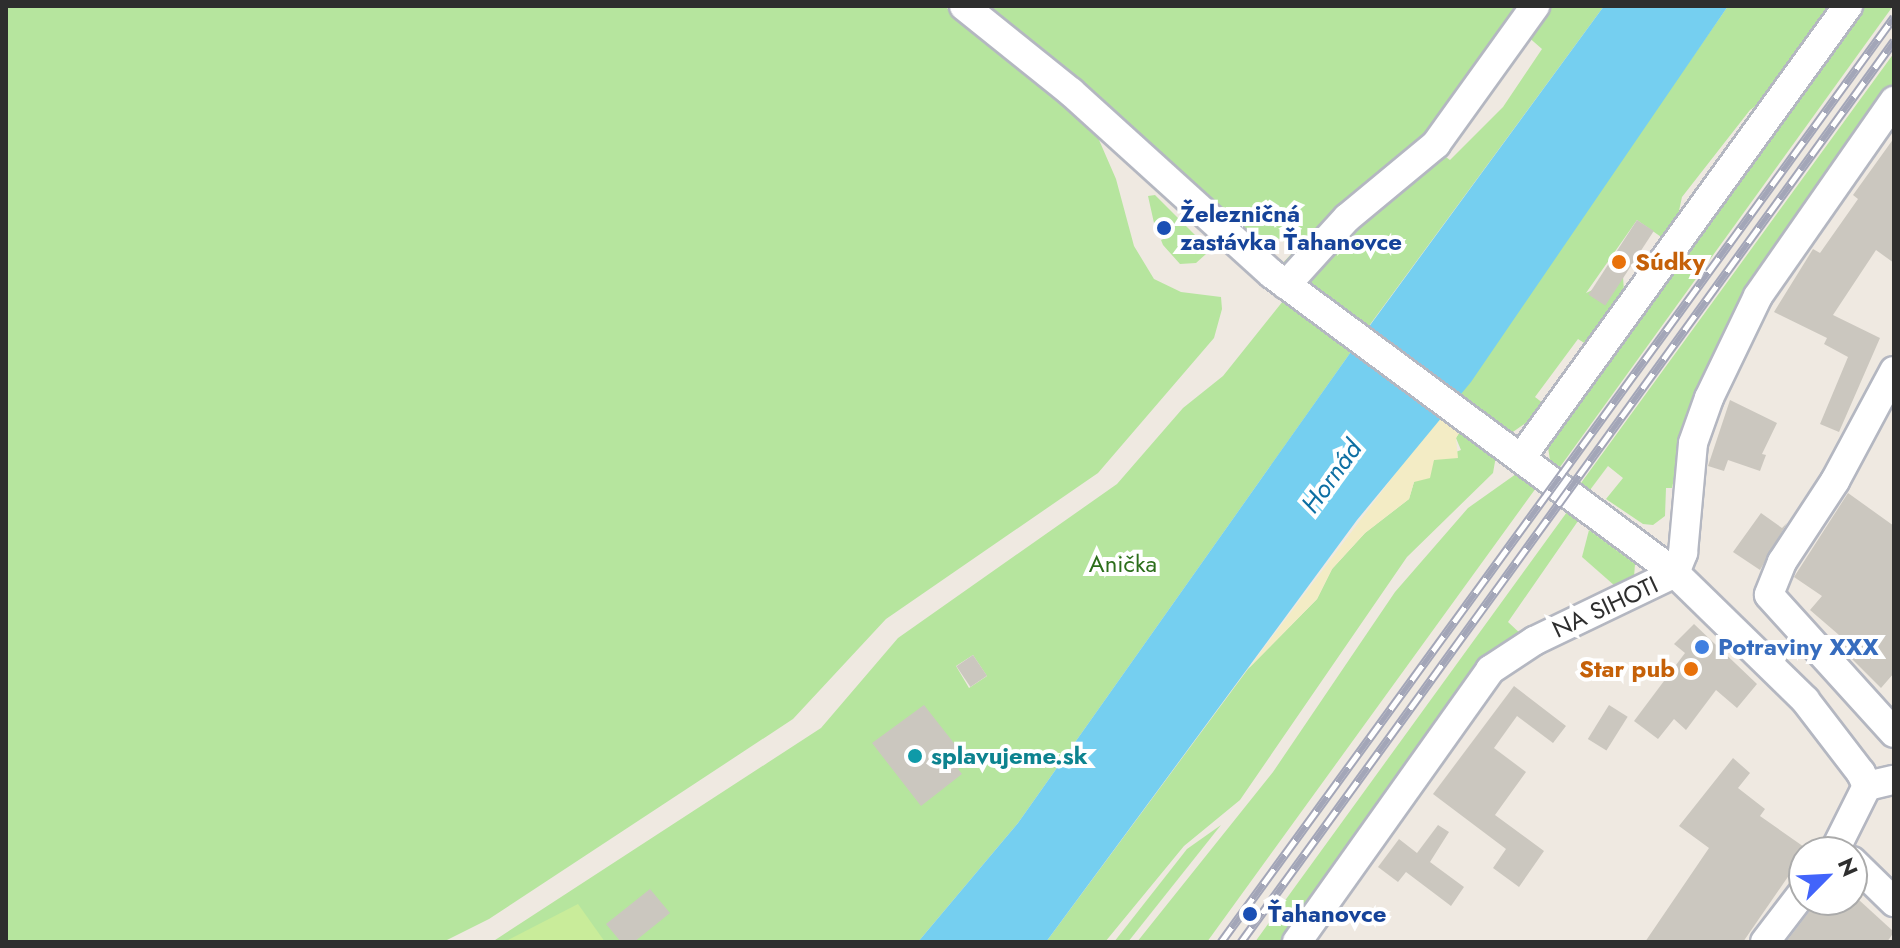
<!DOCTYPE html>
<html>
<head>
<meta charset="utf-8">
<style>
	body { margin:0 }
	#map { position:relative; width:1900px; height:948px; overflow:hidden; background:#efe9e1; font-family:Jost,sans-serif }
	div>[style] { position:absolute }
	.green>* { inset:0; background:#b6e59e }
	.sand>* { inset:0; background:#f3ecc5 }
	.pitch>* { inset:0; background:#c9ec9a }
	.water>* { inset:0; background:#75cff0 }
	.building>* { inset:0; background:#cbc7bf; transform-origin:0 0 }
	.roads { filter:drop-shadow(2px 0 #b4b7c1) drop-shadow(-2px 0 #b4b7c1) drop-shadow(0 2px #b4b7c1) drop-shadow(0 -2px #b4b7c1) }
	.street>* { height:28px; margin:-14px; padding:0 14px; transform-origin:14px; border-radius:14px; background:#fff }
	.rail>* { height:9px; margin-top:-4.5px; transform-origin:0; background:repeating-linear-gradient(90deg,#fff 0 18px,#a3a6b8 0 36px); box-sizing:border-box; border-block:2px solid #a3a6b8 }
	.dots>* { width:22px; height:22px; translate:-50% -50%; box-sizing:border-box; border:4px solid #fff; border-radius:50% }
	span { translate:-50% -50%; white-space:nowrap; text-align:center; line-height:1.15; -webkit-text-stroke:8px #fff; paint-order:stroke }
	.transit-label { font-size:24px; color:#164399; font-weight:700 }
	.left { translate:0 -50%; text-align:left }
	.food-label { font-size:24px; color:#c56008; font-weight:700 }
	.right { translate:-100% -50%; text-align:right }
	.park-label { font-size:24px; color:#2c6e1b }
	.street-label { font-size:24px; color:#2e2e2e }
	.shop-label { font-size:24px; color:#366cbe; font-weight:700 }
	.culture-label { font-size:24px; color:#0d838f; font-weight:700 }
	.water-label { font-size:26px; color:#0d6fa3; font-style:italic }
	.frame { position:absolute; inset:0; border:8px solid #2e2e2e; pointer-events:none }
	.north { position:absolute; left:1788px; top:836px; width:80px; height:80px; box-sizing:border-box; background:#fff; border:2px solid #ababab; border-radius:50%; rotate:66deg; font-size:22px; font-weight:700; line-height:32px; text-align:center; color:#2e2e2e }
	.north::after { content:''; display:block; margin:auto; width:28px; height:36px; background:#4264fb; clip-path:polygon(50% 0,100% 100%,50% 72%,0 100%) }
</style>
</head>
<body>
<div id="map">
	<div class="green">
		<div style="clip-path:polygon(6px 6px,944px 6px,1061px 98px,1096px 133px,1116px 179px,1134px 246px,1154px 279px,1181px 292px,1221px 297px,1222px 309px,1214px 338px,1098px 473px,886px 619px,793px 719px,489px 919px,443px 942px,6px 942px)"></div>
		<div style="clip-path:polygon(982px 6px,1524px 6px,1448px 116px,1294px 263px,1279px 267px,1295px 250px,1280px 239px,1237px 230px)"></div>
		<div style="clip-path:polygon(1546px 6px,1604px 6px,1366px 330px,1303px 284px,1304px 273px,1436px 150px,1450px 160px,1503px 107px,1542px 49px,1526px 35px)"></div>
		<div style="clip-path:polygon(1728px 6px,1837px 6px,1770px 96px,1750px 110px,1682px 197px,1677px 220px,1664px 239px,1637px 220px,1586px 293px,1623px 276px,1624px 292px,1592px 348px,1578px 339px,1535px 397px,1548px 407px,1510px 434px,1456px 397px)"></div>
		<div style="clip-path:polygon(1857px 6px,1893px 6px,1560px 467px,1550px 460px,1547px 441px)"></div>
		<div style="clip-path:polygon(1894px 53px,1894px 83px,1724px 336px,1687px 417px,1672px 488px,1666px 488px,1665px 516px,1653px 525px,1643px 524px,1606px 499px,1623px 478px,1608px 466px,1590px 490px,1581px 483px)"></div>
		<div style="clip-path:polygon(1155px 195px,1202px 242px,1206px 254px,1196px 263px,1180px 264px,1163px 245px,1161px 240px,1172px 235px,1165px 219px,1154px 223px,1148px 196px)"></div>
		<div style="clip-path:polygon(evenodd,1283px 301px,1353px 349px,1018px 823px,918px 942px,492px 942px,821px 728px,898px 638px,1117px 484px,1183px 408px,1223px 376px,1283px 301px,973px 655px,987px 676px,969px 688px,956px 666px,973px 655px)"></div>
		<div style="clip-path:polygon(1462px 428px,1496px 456px,1493px 473px,1407px 557px,1240px 800px,1184px 846px,1105px 942px,1046px 942px,1248px 669px,1317px 599px,1332px 569px,1365px 533px,1409px 499px,1414px 482px,1434px 460px,1461px 450px,1456px 438px)"></div>
		<div style="clip-path:polygon(1516px 474px,1536px 488px,1207px 942px,1137px 942px,1273px 772px,1395px 592px,1468px 508px)"></div>
		<div style="clip-path:polygon(1567px 512px,1578px 521px,1508px 622px,1523px 636px,1285px 942px,1255px 942px)"></div>
		<div style="clip-path:polygon(1589px 530px,1635px 564px,1634px 577px,1615px 586px,1582px 557px)"></div>
		<div style="clip-path:polygon(1221px 825px,1128px 942px,1114px 942px,1187px 849px)"></div>
	</div>
	<div class="sand">
		<div style="clip-path:polygon(1441px 413px,1462px 428px,1456px 438px,1458px 458px,1434px 460px,1430px 478px,1414px 482px,1409px 499px,1365px 533px,1332px 569px,1317px 599px,1248px 669px)"></div>
	</div>
	<div class="pitch">
		<div style="clip-path:polygon(578px 904px,605px 942px,504px 942px)"></div>
	</div>
	<div class="water">
		<div style="clip-path:polygon(1604px 6px,1728px 6px,1471px 382px,1357px 520px,1046px 942px,918px 942px,1018px 823px,1360px 339px)"></div>
	</div>
	<div class="building">
		<div style="clip-path:polygon(1894px 138px,1894px 263px,1876px 250px,1833px 315px,1880px 338px,1839px 432px,1820px 424px,1848px 357px,1824px 344px,1827px 338px,1774px 312px,1813px 249px,1820px 253px,1858px 199px,1853px 195px)"></div>
		<div style="left:1637px;top:220px;width:20px;height:89px;rotate:33deg"></div>
		<div style="clip-path:polygon(1730px 400px,1777px 423px,1762px 454px,1766px 455px,1760px 471px,1728px 460px,1724px 471px,1708px 466px)"></div>
		<div style="clip-path:polygon(1848px 493px,1894px 526px,1894px 673px,1881px 688px,1834px 641px,1839px 635px,1810px 610px,1822px 596px,1794px 577px)"></div>
		<div style="clip-path:polygon(1761px 513px,1782px 528px,1787px 523px,1760px 570px,1733px 552px)"></div>
		<div style="clip-path:polygon(1694px 624px,1757px 684px,1737px 708px,1716px 690px,1686px 730px,1674px 719px,1658px 739px,1634px 721px,1685px 653px,1674px 644px)"></div>
		<div style="left:973px;top:655px;width:25px;height:20px;rotate:56deg"></div>
		<div style="clip-path:polygon(1514px 686px,1566px 726px,1553px 743px,1517px 716px,1494px 748px,1526px 772px,1495px 815px,1544px 851px,1519px 887px,1493px 868px,1506px 849px,1433px 794px)"></div>
		<div style="clip-path:polygon(924px 705px,968px 761px,958px 769px,962px 774px,921px 806px,872px 743px)"></div>
		<div style="left:1609px;top:705px;width:22px;height:40px;rotate:32deg"></div>
		<div style="clip-path:polygon(1733px 758px,1750px 773px,1738px 788px,1765px 809px,1760px 816px,1807px 849px,1743px 942px,1645px 942px,1709px 848px,1679px 826px)"></div>
		<div style="clip-path:polygon(1438px 825px,1449px 832px,1430px 862px,1464px 887px,1451px 906px,1406px 872px,1398px 882px,1378px 867px,1399px 839px,1417px 853px)"></div>
		<div style="clip-path:polygon(650px 889px,670px 913px,634px 942px,621px 942px,606px 924px)"></div>
		<div style="clip-path:polygon(1818px 900px,1859px 900px,1894px 932px,1887px 942px,1786px 942px)"></div>
	</div>
	<div class="roads">
		<div class="street">
			<div style="left:964px;top:6px;width:137px;rotate:38.8deg"></div>
			<div style="left:1071px;top:92px;width:271px;rotate:42.2deg"></div>
			<div style="left:1272px;top:274px;width:502px;rotate:36.57deg"></div>
			<div style="left:1675px;top:573px;width:182px;rotate:44.3deg"></div>
			<div style="left:1805px;top:700px;width:92px;rotate:52.5deg"></div>
			<div style="left:1861px;top:773px;width:14px;rotate:65deg"></div>
			<div style="left:1867px;top:786px;width:74px;rotate:116.6deg"></div>
			<div style="left:1286px;top:285px;width:91px;rotate:-47.7deg"></div>
			<div style="left:1347px;top:218px;width:116px;rotate:-39.7deg"></div>
			<div style="left:1436px;top:144px;width:170px;rotate:-54.3deg"></div>
			<div style="left:1894px;top:371px;width:125px;rotate:118.2deg"></div>
			<div style="left:1835px;top:481px;width:97px;rotate:123.2deg"></div>
			<div style="left:1782px;top:562px;width:35px;rotate:112deg"></div>
			<div style="left:1769px;top:595px;width:186px;rotate:47.8deg"></div>
			<div style="left:1521px;top:458px;width:558px;rotate:-54.12deg"></div>
			<div style="left:1867px;top:786px;width:28px;rotate:-13deg"></div>
			<div style="left:1852px;top:861px;width:59px;rotate:44.3deg"></div>
			<div style="left:1297px;top:942px;width:334px;rotate:-54.6deg"></div>
			<div style="left:1490px;top:670px;width:53px;rotate:-33.4deg"></div>
			<div style="left:1534px;top:641px;width:157px;rotate:-25.7deg"></div>
			<div style="left:1675px;top:573px;width:22px;rotate:-68deg"></div>
			<div style="left:1683px;top:553px;width:110px;rotate:-84.8deg"></div>
			<div style="left:1693px;top:443px;width:48px;rotate:-70.4deg"></div>
			<div style="left:1709px;top:398px;width:113px;rotate:-64.3deg"></div>
			<div style="left:1758px;top:296px;width:238px;rotate:-55.1deg"></div>
			<div style="left:1765px;top:942px;width:64px;rotate:-52.6deg"></div>
		</div>
	</div>
	<div class="rail">
		<div style="left:1221px;top:942px;width:1144px;rotate:-53.96deg"></div>
		<div style="left:1241px;top:942px;width:1113px;rotate:-54.07deg"></div>
	</div>
	<div class="dots">
		<div style="left:1164px;top:228px;background:#1a4fb4"></div>
		<div style="left:1619px;top:262px;background:#e8710a"></div>
		<div style="left:1702px;top:647px;background:#3f7fe0"></div>
		<div style="left:1691px;top:669px;background:#e8710a"></div>
		<div style="left:915px;top:756px;background:#0f9aa8"></div>
		<div style="left:1250px;top:914px;background:#1a4fb4"></div>
	</div>
	<div class="transit-label">
		<span class="left" style="left:1180px;top:228px">Železničná<br>zastávka Ťahanovce</span>
		<span class="left" style="left:1268px;top:914px">Ťahanovce</span>
	</div>
	<div class="food-label">
		<span class="left" style="left:1635px;top:262px">Súdky</span>
		<span class="right" style="left:1675px;top:669px">Star pub</span>
	</div>
	<div class="park-label">
		<span style="left:1123px;top:564px">Anička</span>
	</div>
	<div class="street-label">
		<span style="left:1605px;top:607px;rotate:-25deg">NA SIHOTI</span>
	</div>
	<div class="shop-label">
		<span class="left" style="left:1718px;top:647px">Potraviny XXX</span>
	</div>
	<div class="culture-label">
		<span class="left" style="left:931px;top:756px">splavujeme.sk</span>
	</div>
	<div class="water-label">
		<span style="left:1332px;top:477px;rotate:-54deg">Hornád</span>
	</div>
	<div class="frame"></div>
	<div class="north">N</div>
</div>
</body>
</html>
